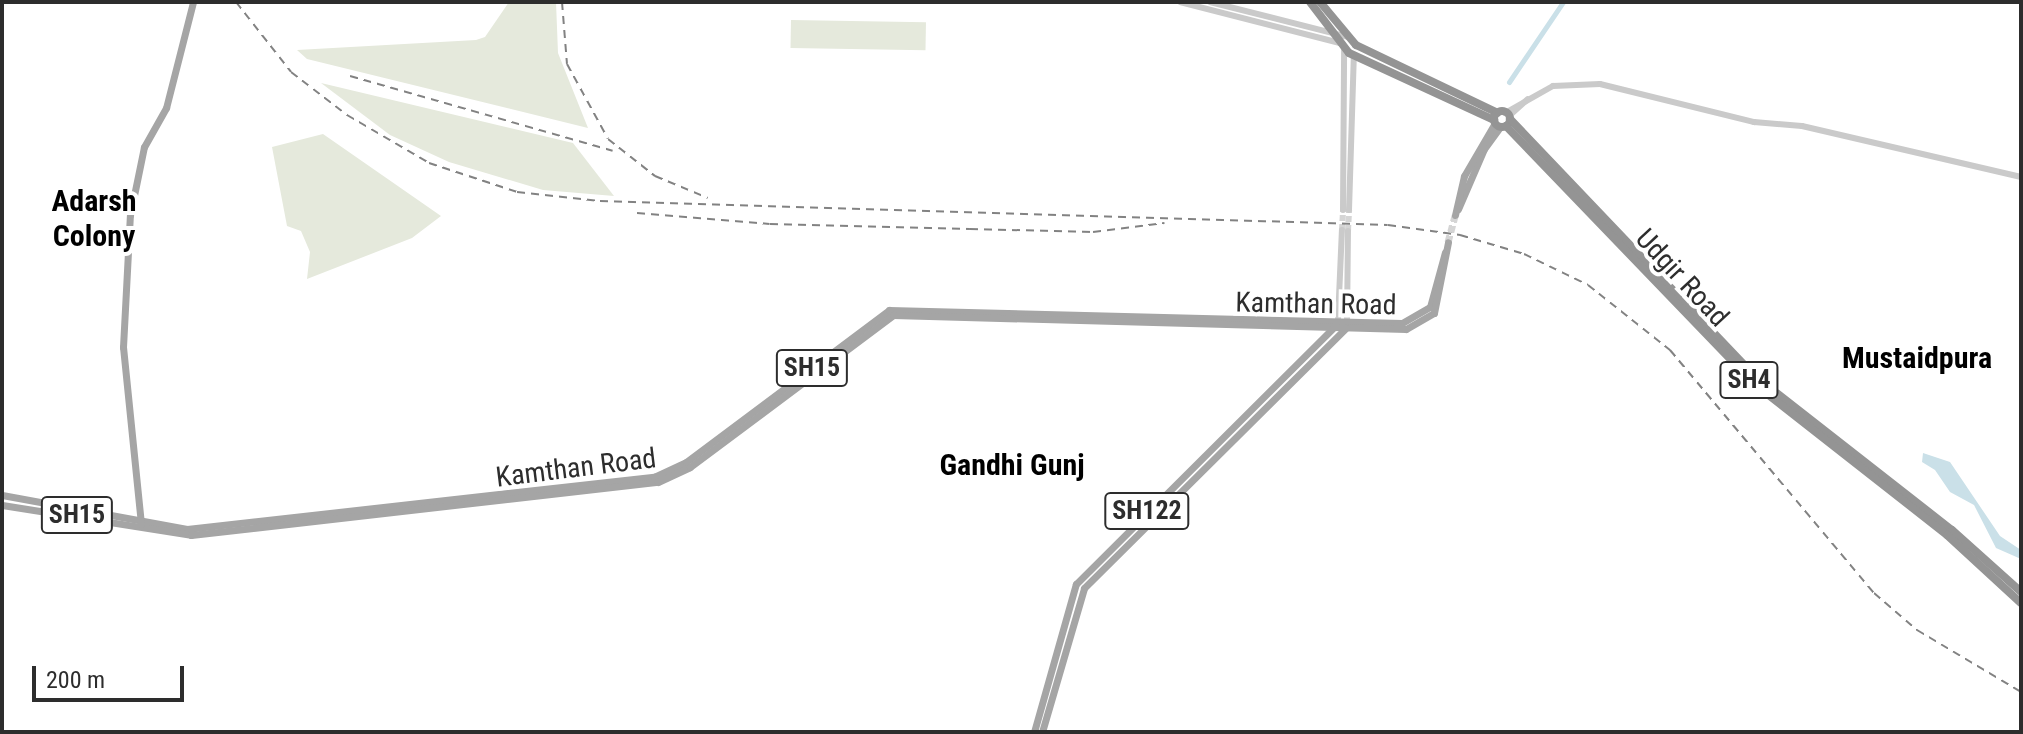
<!DOCTYPE html>
<html>
<head>
<meta charset="utf-8">
<style>
	body { margin:0 }
	#map { position:relative; width:2023px; height:734px; overflow:hidden; background:#fff; font-family:"Roboto Condensed",sans-serif }
	div>[style] { position:absolute }
	.green>* { inset:0; background:#e5e9dc; transform-origin:0 0 }
	.water>* { inset:0; background:#cae0e8 }
	.canal>* { height:5px; margin:-2.5px; padding:0 2.5px; transform-origin:2.5px; border-radius:2.5px; background:#cae0e8 }
	.minor-tunnel>* { height:6px; margin-top:-3px; transform-origin:0; background:repeating-linear-gradient(90deg,#d5d5d5 0 6px,transparent 0 9px) }
	.major-tunnel>* { height:7px; margin-top:-3.5px; transform-origin:0; background:repeating-linear-gradient(90deg,#d5d5d5 0 7px,transparent 0 10.5px) }
	.minor>* { height:6px; margin:-3px; padding:0 3px; transform-origin:3px; border-radius:3px; background:#cacaca }
	.major>* { height:7px; margin:-3.5px; padding:0 3.5px; transform-origin:3.5px; border-radius:3.5px; background:#a5a5a5 }
	.highway>* { height:8px; margin:-4px; padding:0 4px; transform-origin:4px; border-radius:4px; background:#949494 }
	.highway>.ring { margin:-4px; padding:0; box-sizing:content-box; background:none; border:8px solid #949494; border-radius:50% }
	.rail>* { height:2px; margin-top:-1px; transform-origin:0; background:repeating-linear-gradient(90deg,#828282 0 8px,transparent 0 14px) }
	span { translate:-50% -50%; white-space:nowrap; text-align:center; line-height:1.15; -webkit-text-stroke:8px #fff; paint-order:stroke }
	.shield-label span { padding:2px 6px; background:#fff; border:2px solid; border-radius:6px; -webkit-text-stroke-width:0 }
	.shield-label { font-size:26px; color:#2d2d2d; font-weight:700 }
	.street-label { font-size:28px; color:#2d2d2d }
	.neighbourhood-label { font-size:30px; color:#000; font-weight:700 }
	.frame { position:absolute; inset:0; border:4px solid #2d2d2d; pointer-events:none }
	.scale { position:absolute; left:32px; top:666px; width:152px; height:36px; box-sizing:border-box; border:4px solid #2d2d2d; border-top:0; padding-left:10px; font-size:24px; line-height:28px; white-space:nowrap; color:#2d2d2d; -webkit-text-stroke:6px #fff; paint-order:stroke }
</style>
</head>
<body>
<div id="map">
	<div class="green">
		<div style="clip-path:polygon(509px 2px,556px 2px,558px 53px,588px 128px,307px 59px,297px 50px,476px 40px,485px 37px)"></div>
		<div style="left:791px;top:20px;width:135px;height:28px;rotate:1deg"></div>
		<div style="clip-path:polygon(321px 83px,573px 143px,614px 196px,543px 190px,449px 162px,390px 135px)"></div>
		<div style="clip-path:polygon(323px 134px,441px 216px,412px 238px,307px 279px,310px 252px,301px 231px,287px 226px,272px 147px)"></div>
	</div>
	<div class="water">
		<div style="clip-path:polygon(1923px 453px,1950px 462px,2000px 536px,2021px 550px,2021px 559px,1996px 548px,1974px 505px,1950px 492px,1935px 470px,1922px 462px)"></div>
	</div>
	<div class="canal">
		<div style="left:1509px;top:82px;width:97px;rotate:-56deg"></div>
	</div>
	<div class="minor-tunnel">
		<div style="left:1342px;top:230px;width:20px;rotate:-87deg"></div>
		<div style="left:1348px;top:231px;width:21px;rotate:-87deg"></div>
	</div>
	<div class="major-tunnel">
		<div style="left:1448px;top:242px;width:28px;rotate:-75deg"></div>
	</div>
	<div class="minor">
		<div style="left:1180px;top:2px;width:168px;rotate:14.4deg"></div>
		<div style="left:1210px;top:2px;width:142px;rotate:14.2deg"></div>
		<div style="left:1505px;top:113px;width:55px;rotate:-29.4deg"></div>
		<div style="left:1553px;top:86px;width:47px;rotate:-2.4deg"></div>
		<div style="left:1600px;top:84px;width:159px;rotate:13.9deg"></div>
		<div style="left:1754px;top:122px;width:48px;rotate:4.8deg"></div>
		<div style="left:1802px;top:126px;width:225px;rotate:13.1deg"></div>
		<div style="left:1509px;top:116px;width:25px;rotate:-42deg"></div>
		<div style="left:1343px;top:210px;width:161px;rotate:-89.6deg"></div>
		<div style="left:1349px;top:210px;width:155px;rotate:-88.2deg"></div>
		<div style="left:1338px;top:320px;width:90px;rotate:-87.5deg"></div>
		<div style="left:1347px;top:324px;width:93px;rotate:-89.4deg"></div>
	</div>
	<div class="major">
		<div style="left:1458px;top:209px;width:65px;rotate:-66.6deg"></div>
		<div style="left:1484px;top:149px;width:27px;rotate:-54deg"></div>
		<div style="left:1455px;top:215px;width:40px;rotate:-77deg"></div>
		<div style="left:1464px;top:176px;width:61px;rotate:-59.7deg"></div>
		<div style="left:2px;top:495px;width:188px;rotate:10.4deg"></div>
		<div style="left:187px;top:529px;width:470px;rotate:-6.4deg"></div>
		<div style="left:654px;top:477px;width:35px;rotate:-25deg"></div>
		<div style="left:686px;top:462px;width:254px;rotate:-36.8deg"></div>
		<div style="left:889px;top:310px;width:513px;rotate:1.45deg"></div>
		<div style="left:1402px;top:323px;width:32px;rotate:-30deg"></div>
		<div style="left:1430px;top:307px;width:57px;rotate:-74.7deg"></div>
		<div style="left:2px;top:505px;width:191px;rotate:9deg"></div>
		<div style="left:191px;top:535px;width:470px;rotate:-6.5deg"></div>
		<div style="left:658px;top:482px;width:35px;rotate:-25deg"></div>
		<div style="left:690px;top:467px;width:254px;rotate:-36.8deg"></div>
		<div style="left:893px;top:315px;width:513px;rotate:1.56deg"></div>
		<div style="left:1406px;top:329px;width:32px;rotate:-30deg"></div>
		<div style="left:1434px;top:313px;width:72px;rotate:-78.8deg"></div>
		<div style="left:141px;top:524px;width:178px;rotate:-95.8deg"></div>
		<div style="left:123px;top:347px;width:132px;rotate:-87deg"></div>
		<div style="left:130px;top:215px;width:69px;rotate:-78.4deg"></div>
		<div style="left:144px;top:147px;width:45px;rotate:-60.6deg"></div>
		<div style="left:166px;top:108px;width:109px;rotate:-75.7deg"></div>
		<div style="left:1034px;top:732px;width:154px;rotate:-74.2deg"></div>
		<div style="left:1076px;top:584px;width:366px;rotate:-44.9deg"></div>
		<div style="left:1042px;top:732px;width:150px;rotate:-73.7deg"></div>
		<div style="left:1084px;top:588px;width:369px;rotate:-44.8deg"></div>
	</div>
	<div class="highway">
		<div style="left:1310px;top:2px;width:64px;rotate:52.6deg"></div>
		<div style="left:1349px;top:53px;width:160px;rotate:24.8deg"></div>
		<div style="left:1320px;top:2px;width:56px;rotate:50.1deg"></div>
		<div style="left:1356px;top:45px;width:157px;rotate:25.6deg"></div>
		<div class="ring" style="left:1494px;top:111px;width:8px;height:8px"></div>
		<div style="left:1510px;top:119px;width:356px;rotate:46.4deg"></div>
		<div style="left:1756px;top:377px;width:249px;rotate:38deg"></div>
		<div style="left:1952px;top:530px;width:93px;rotate:41.9deg"></div>
		<div style="left:1506px;top:126px;width:355px;rotate:46.1deg"></div>
		<div style="left:1752px;top:382px;width:248px;rotate:38.1deg"></div>
		<div style="left:1947px;top:535px;width:100px;rotate:42.6deg"></div>
	</div>
	<div class="rail">
		<div style="left:236px;top:2px;width:89px;rotate:51.8deg"></div>
		<div style="left:291px;top:72px;width:71px;rotate:37.5deg"></div>
		<div style="left:347px;top:115px;width:95px;rotate:30.3deg"></div>
		<div style="left:429px;top:163px;width:93px;rotate:18.2deg"></div>
		<div style="left:517px;top:192px;width:83px;rotate:6.2deg"></div>
		<div style="left:600px;top:201px;width:788px;rotate:1.74deg"></div>
		<div style="left:1388px;top:225px;width:73px;rotate:7.9deg"></div>
		<div style="left:1460px;top:235px;width:67px;rotate:16.5deg"></div>
		<div style="left:1524px;top:254px;width:71px;rotate:25.8deg"></div>
		<div style="left:1588px;top:285px;width:105px;rotate:38.4deg"></div>
		<div style="left:1670px;top:350px;width:317px;rotate:50deg"></div>
		<div style="left:1874px;top:593px;width:57px;rotate:40.7deg"></div>
		<div style="left:1917px;top:630px;width:121px;rotate:30.8deg"></div>
		<div style="left:562px;top:2px;width:62px;rotate:85.4deg"></div>
		<div style="left:567px;top:64px;width:85px;rotate:61.3deg"></div>
		<div style="left:608px;top:139px;width:60px;rotate:38.2deg"></div>
		<div style="left:655px;top:176px;width:57px;rotate:22.5deg"></div>
		<div style="left:350px;top:76px;width:273px;rotate:15.9deg"></div>
		<div style="left:637px;top:213px;width:133px;rotate:4.7deg"></div>
		<div style="left:770px;top:224px;width:200px;rotate:1.4deg"></div>
		<div style="left:970px;top:229px;width:123px;rotate:1.4deg"></div>
		<div style="left:1093px;top:232px;width:72px;rotate:-7.2deg"></div>
	</div>
	<div class="shield-label">
		<span style="left:812px;top:368px">SH15</span>
		<span style="left:1749px;top:380px">SH4</span>
		<span style="left:1147px;top:511px">SH122</span>
		<span style="left:77px;top:515px">SH15</span>
	</div>
	<div class="street-label">
		<span style="left:1682px;top:278px;rotate:47deg">Udgir Road</span>
		<span style="left:1316px;top:304px;rotate:1deg">Kamthan Road</span>
		<span style="left:576px;top:468px;rotate:-7deg">Kamthan Road</span>
	</div>
	<div class="neighbourhood-label">
		<span style="left:94px;top:218px">Adarsh<br>Colony</span>
		<span style="left:1917px;top:358px">Mustaidpura</span>
		<span style="left:1012px;top:465px">Gandhi Gunj</span>
	</div>
	<div class="frame"></div>
	<div class="scale">200 m</div>
</div>
</body>
</html>
